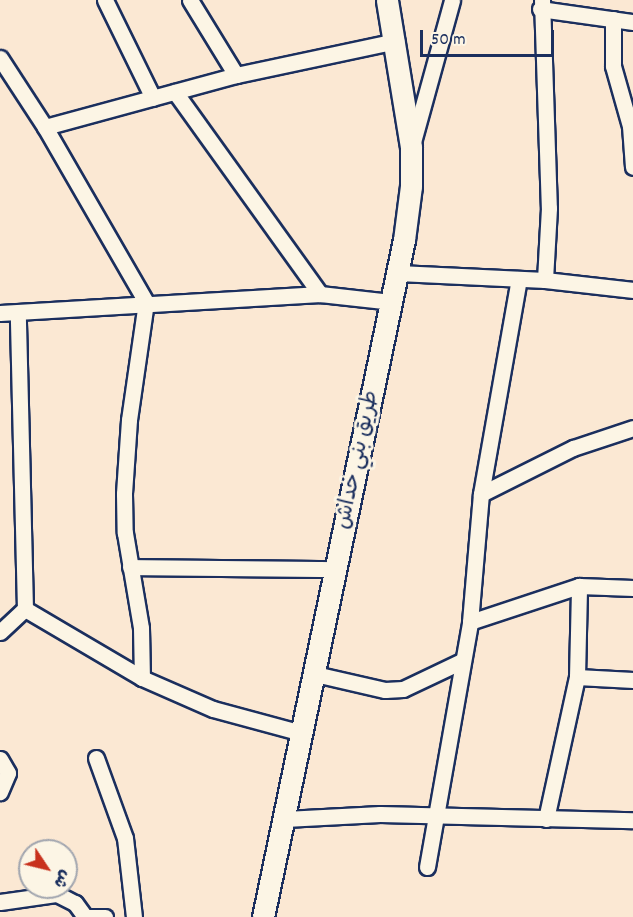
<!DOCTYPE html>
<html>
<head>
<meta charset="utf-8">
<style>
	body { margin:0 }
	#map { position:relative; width:633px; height:917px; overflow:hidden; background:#fbe8d3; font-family:Dekko,"Playpen Sans Arabic",sans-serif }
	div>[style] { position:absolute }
	.roads { filter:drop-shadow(2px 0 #1b2f5e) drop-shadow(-2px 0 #1b2f5e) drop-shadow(0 2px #1b2f5e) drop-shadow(0 -2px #1b2f5e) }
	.street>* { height:15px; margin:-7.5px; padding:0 7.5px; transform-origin:7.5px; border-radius:7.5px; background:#fcf5e5 }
	.secondary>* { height:21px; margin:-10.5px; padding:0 10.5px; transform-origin:10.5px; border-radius:10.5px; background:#fcf5e5 }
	span { translate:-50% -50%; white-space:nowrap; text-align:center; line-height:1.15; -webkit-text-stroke:6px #fcf5e5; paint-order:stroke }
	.street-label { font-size:22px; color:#1b2f5e }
	.north { position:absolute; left:18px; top:839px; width:60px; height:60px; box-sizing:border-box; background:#fcf5e5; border:2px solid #a2a6af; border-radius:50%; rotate:125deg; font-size:16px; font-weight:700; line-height:24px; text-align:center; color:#1b2f5e }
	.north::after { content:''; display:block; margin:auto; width:21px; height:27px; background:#c8321e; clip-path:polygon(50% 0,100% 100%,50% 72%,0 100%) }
	.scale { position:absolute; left:420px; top:30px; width:134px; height:27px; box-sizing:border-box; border:3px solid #1b2f5e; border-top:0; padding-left:8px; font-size:18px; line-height:21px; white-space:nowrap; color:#1b2f5e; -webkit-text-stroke:4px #fcf5e5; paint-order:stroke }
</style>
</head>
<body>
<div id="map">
	<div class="roads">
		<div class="street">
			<div style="left:105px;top:0;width:109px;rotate:63.9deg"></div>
			<div style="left:190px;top:0;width:88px;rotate:58.5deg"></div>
			<div style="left:542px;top:0;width:208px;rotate:88.1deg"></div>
			<div style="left:549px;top:208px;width:72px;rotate:93.2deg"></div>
			<div style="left:540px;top:9px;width:94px;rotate:8deg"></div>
			<div style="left:613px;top:19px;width:47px;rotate:90deg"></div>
			<div style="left:613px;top:66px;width:62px;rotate:74.2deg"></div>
			<div style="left:630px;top:126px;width:41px;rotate:85.8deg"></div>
			<div style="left:0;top:58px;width:82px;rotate:56.9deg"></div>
			<div style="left:45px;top:127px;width:202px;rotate:60deg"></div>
			<div style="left:146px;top:302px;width:119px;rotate:98.2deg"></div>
			<div style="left:129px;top:420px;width:74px;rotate:93.9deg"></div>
			<div style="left:124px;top:494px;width:39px;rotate:89deg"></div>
			<div style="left:125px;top:533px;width:96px;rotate:80.4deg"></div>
			<div style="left:141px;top:628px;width:50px;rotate:88.9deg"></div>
			<div style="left:175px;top:92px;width:249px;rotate:54.3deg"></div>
			<div style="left:45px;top:127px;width:198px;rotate:-15.2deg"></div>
			<div style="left:236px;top:75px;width:164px;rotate:-12deg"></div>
			<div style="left:413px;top:142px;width:147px;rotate:-74.6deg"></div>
			<div style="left:398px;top:273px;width:147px;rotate:2.7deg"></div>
			<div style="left:545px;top:280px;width:89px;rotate:6.5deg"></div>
			<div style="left:0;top:313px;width:321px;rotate:-3.4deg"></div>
			<div style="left:320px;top:294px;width:71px;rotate:6.4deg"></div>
			<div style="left:481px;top:494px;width:103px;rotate:-26.6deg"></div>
			<div style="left:573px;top:448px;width:63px;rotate:-18.4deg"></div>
			<div style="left:130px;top:567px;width:206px;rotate:0.6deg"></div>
			<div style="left:25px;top:609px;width:136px;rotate:30.5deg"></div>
			<div style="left:142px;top:678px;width:77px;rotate:23.6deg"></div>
			<div style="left:213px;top:709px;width:92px;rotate:15.1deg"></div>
			<div style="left:470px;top:622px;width:115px;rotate:-18.3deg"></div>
			<div style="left:579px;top:586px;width:54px;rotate:2.1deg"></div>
			<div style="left:0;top:632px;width:34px;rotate:-43deg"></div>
			<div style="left:25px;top:609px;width:296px;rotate:-91.4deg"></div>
			<div style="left:315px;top:674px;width:72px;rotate:12.9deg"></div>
			<div style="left:385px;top:690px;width:18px;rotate:-3deg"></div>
			<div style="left:403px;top:689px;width:65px;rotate:-25.4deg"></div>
			<div style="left:577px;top:677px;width:56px;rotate:3.1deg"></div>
			<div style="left:96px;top:758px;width:85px;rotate:70.1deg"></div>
			<div style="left:125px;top:838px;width:80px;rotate:83.5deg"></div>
			<div style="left:0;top:759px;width:16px;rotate:60deg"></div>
			<div style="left:8px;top:773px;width:21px;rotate:113deg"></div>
			<div style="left:285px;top:819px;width:95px;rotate:-3deg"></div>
			<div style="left:380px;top:814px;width:253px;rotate:1.4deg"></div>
			<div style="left:546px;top:819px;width:145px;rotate:-77.7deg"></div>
			<div style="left:577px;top:677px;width:91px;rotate:-88.7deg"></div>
			<div style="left:427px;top:867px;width:249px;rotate:-80deg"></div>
			<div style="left:470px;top:622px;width:128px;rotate:-85.1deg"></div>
			<div style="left:481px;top:494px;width:218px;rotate:-80deg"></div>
			<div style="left:0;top:902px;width:58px;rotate:-8deg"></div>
			<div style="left:57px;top:894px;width:20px;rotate:27deg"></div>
			<div style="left:75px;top:903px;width:17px;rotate:54deg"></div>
			<div style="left:85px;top:917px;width:20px"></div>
		</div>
		<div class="secondary">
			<div style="left:263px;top:917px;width:692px;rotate:-78.24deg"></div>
			<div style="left:404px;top:240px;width:54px;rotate:-82.6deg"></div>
			<div style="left:411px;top:186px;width:39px;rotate:-90deg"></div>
			<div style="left:411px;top:147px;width:149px;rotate:-99.3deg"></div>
		</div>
	</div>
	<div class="street-label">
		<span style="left:358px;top:460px;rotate:-78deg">طريق بني خداش</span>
	</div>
	<div class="north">ش</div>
	<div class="scale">50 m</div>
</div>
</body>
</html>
